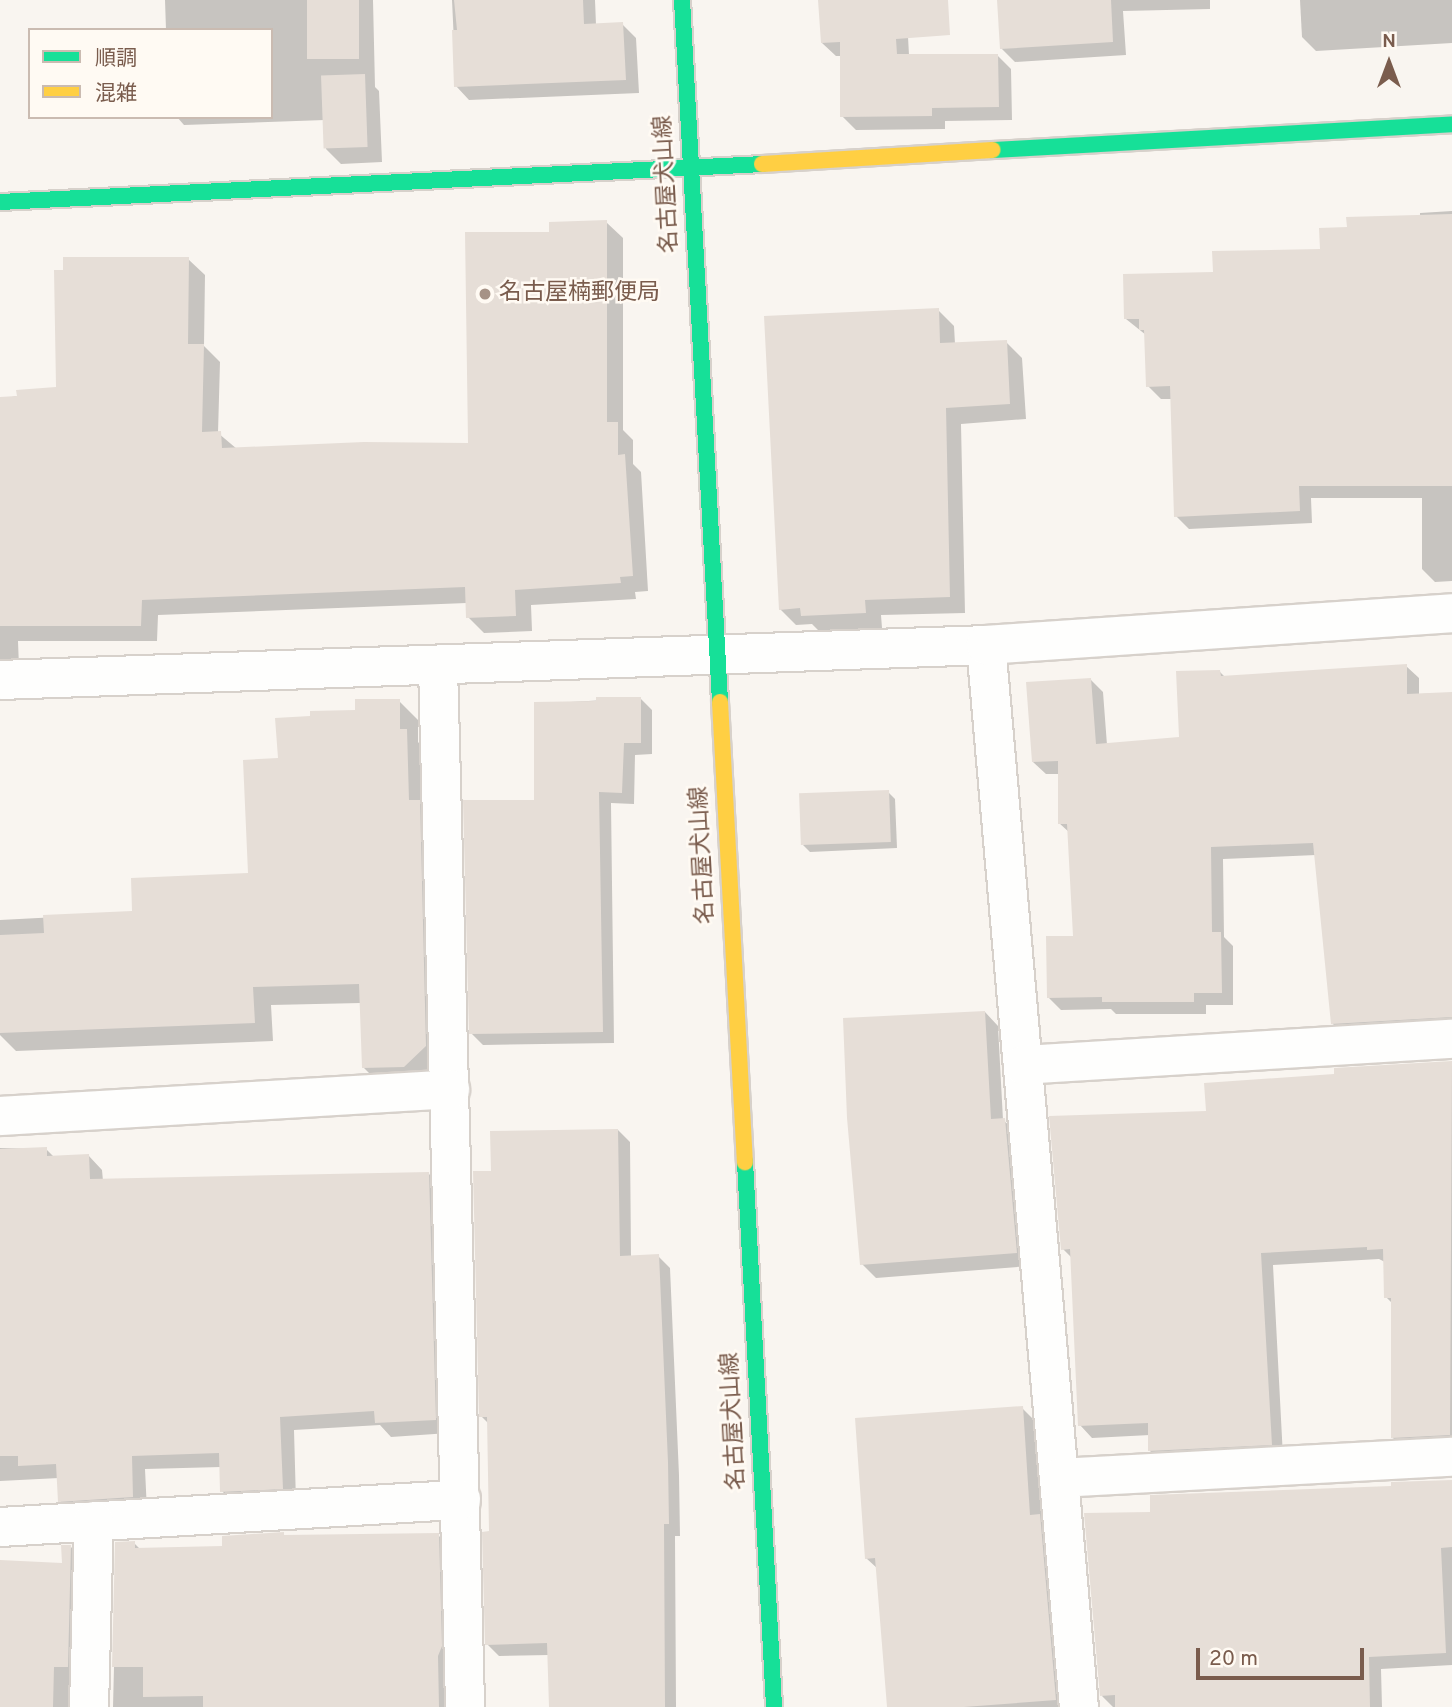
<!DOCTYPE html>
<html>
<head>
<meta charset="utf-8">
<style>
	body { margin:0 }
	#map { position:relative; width:1452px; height:1707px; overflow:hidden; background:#f9f5f0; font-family:Overpass,"Noto Sans JP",sans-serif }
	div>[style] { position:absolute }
	.shadow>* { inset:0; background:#0003 }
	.building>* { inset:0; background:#e6ded7; transform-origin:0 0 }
	.roads { filter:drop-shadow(2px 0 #d7d1cb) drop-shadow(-2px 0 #d7d1cb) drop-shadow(0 2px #d7d1cb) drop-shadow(0 -2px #d7d1cb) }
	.street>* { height:38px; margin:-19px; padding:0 19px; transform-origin:19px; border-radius:19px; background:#fefefd }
	.fast>* { height:16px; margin:-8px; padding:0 8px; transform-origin:8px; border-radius:8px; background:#16e098 }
	.slow>* { height:16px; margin:-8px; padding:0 8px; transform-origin:8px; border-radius:8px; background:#ffcf43 }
	.dots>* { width:19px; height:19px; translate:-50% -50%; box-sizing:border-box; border:4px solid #fffaf3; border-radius:50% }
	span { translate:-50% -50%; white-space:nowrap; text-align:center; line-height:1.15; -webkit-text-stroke:5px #fffaf3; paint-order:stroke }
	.street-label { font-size:23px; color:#7a5c4d }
	.poi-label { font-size:23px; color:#7a5c4d }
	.left { translate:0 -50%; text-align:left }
	.legend { position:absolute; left:28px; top:28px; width:245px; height:91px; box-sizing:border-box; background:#fffaf3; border:2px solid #cabbb1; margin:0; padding:9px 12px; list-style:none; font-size:21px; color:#7a5c4d }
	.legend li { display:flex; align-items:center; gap:14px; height:35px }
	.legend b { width:35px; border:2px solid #cabbb1 }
	.north { position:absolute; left:1354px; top:28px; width:70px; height:70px; -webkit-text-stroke:5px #fffaf3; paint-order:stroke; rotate:0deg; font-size:19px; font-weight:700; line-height:28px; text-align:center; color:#7a5c4d }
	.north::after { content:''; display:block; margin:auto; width:24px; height:32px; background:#7a5c4d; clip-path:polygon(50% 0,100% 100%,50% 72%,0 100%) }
	.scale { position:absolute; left:1196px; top:1648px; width:168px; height:32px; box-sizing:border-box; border:4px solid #7a5c4d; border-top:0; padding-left:9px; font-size:21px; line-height:24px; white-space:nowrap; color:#7a5c4d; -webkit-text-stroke:5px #fffaf3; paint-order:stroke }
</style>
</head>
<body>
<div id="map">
	<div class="shadow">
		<div style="clip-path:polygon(165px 0,373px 0,375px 87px,379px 91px,382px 162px,341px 164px,326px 149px,325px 120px,184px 125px,177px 117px,271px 117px,271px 30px,166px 30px)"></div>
		<div style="clip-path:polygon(452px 0,595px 0,596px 25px,622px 24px,636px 38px,639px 93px,469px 100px,456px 86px)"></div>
		<div style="clip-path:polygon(820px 0,906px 0,909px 55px,997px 55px,1011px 69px,1012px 120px,945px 121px,945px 129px,856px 130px,842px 116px,842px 56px,836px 56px,822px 43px)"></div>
		<div style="clip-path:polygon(998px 0,1210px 0,1210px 9px,1123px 11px,1126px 55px,1015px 62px,1001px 48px)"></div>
		<div style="clip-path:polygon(1300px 0,1452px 0,1452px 43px,1316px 51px,1302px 37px)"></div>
		<div style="clip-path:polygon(1452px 211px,1452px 581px,1435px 582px,1422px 569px,1422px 498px,1311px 498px,1312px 523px,1189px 529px,1176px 516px,1173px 399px,1161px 399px,1148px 386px,1146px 335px,1126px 319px,1215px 273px,1321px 251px,1349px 229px,1420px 217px,1420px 213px)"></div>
		<div style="clip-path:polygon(606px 222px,623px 238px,623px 430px,633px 440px,633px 464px,641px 472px,648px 591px,635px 592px,636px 599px,531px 605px,532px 631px,484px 633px,468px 617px,467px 603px,158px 615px,157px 641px,18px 641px,19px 667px,0 668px,0 399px,58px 389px,188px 259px,205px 275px,204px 346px,220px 362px,218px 433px,237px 449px,469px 445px,551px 234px)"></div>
		<div style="clip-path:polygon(938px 310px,954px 326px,955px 344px,1006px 342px,1022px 358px,1026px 419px,961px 424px,965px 613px,881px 615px,882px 628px,819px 631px,812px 624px,796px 625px,780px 609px)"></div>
		<div style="clip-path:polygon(1406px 666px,1419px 678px,1419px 694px,1452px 693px,1452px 1030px,1345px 1036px,1333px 1024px,1316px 855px,1223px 859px,1224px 937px,1233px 946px,1233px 1005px,1206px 1005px,1206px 1014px,1116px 1014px,1111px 1009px,1061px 1010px,1049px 998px,1074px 937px,1070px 833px,1059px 823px,1059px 774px,1046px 774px,1033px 762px,1091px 680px,1103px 692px,1107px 745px,1181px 738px,1219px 671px,1225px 677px)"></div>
		<div style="clip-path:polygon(640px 698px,652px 710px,652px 754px,635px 755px,634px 804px,611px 803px,614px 1043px,483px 1045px,471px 1033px,536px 801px,536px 704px)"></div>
		<div style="clip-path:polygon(399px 701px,418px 720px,418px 742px,425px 750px,444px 1065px,423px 1085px,382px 1086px,363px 1067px,361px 1003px,271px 1005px,273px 1041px,16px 1051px,0 1035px,0 920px,134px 913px,250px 875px,280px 760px,357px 712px)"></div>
		<div style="clip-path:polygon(888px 792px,895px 799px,897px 848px,810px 852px,803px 845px)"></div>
		<div style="clip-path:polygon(985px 1012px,998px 1026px,1003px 1120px,1019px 1134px,1030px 1266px,876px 1278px,862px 1264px)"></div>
		<div style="clip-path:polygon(1452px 1063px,1452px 1448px,1405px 1450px,1393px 1438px,1393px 1304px,1386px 1297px,1385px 1262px,1379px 1259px,1273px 1265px,1283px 1457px,1163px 1463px,1150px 1451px,1150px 1435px,1092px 1438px,1080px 1425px,1072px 1258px,1063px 1249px,1208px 1112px,1336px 1075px,1336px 1070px)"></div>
		<div style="clip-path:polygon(618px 1130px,630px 1142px,631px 1257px,658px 1256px,670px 1268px,679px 1475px,680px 1536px,675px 1536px,676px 1707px,550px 1707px,549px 1655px,499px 1656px,487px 1644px,491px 1533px,489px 1424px,481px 1416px,493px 1172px)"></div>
		<div style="clip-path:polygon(0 1148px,46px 1149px,54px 1157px,88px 1155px,102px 1170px,103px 1181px,429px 1174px,443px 1188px,449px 1433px,391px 1437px,380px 1425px,294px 1430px,296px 1502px,236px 1506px,222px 1491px,221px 1467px,145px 1469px,147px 1511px,74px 1515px,60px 1501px,59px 1478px,0 1481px)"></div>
		<div style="clip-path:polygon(1022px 1408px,1042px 1428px,1075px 1707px,889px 1707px,878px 1569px,866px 1558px)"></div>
		<div style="clip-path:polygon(1452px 1481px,1452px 1665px,1381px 1669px,1382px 1707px,1113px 1707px,1102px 1696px,1152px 1514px)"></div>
		<div style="clip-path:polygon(283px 1534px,287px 1537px,438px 1535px,457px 1554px,457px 1707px,113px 1707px,117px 1544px,134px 1543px,141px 1550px,224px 1548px)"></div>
		<div style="clip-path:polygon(71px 1547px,90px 1566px,87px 1707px,0 1707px,0 1562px,64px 1564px)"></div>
	</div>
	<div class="building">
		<div style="left:307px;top:0;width:52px;height:59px"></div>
		<div style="clip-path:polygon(454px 0,583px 0,584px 24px,623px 22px,626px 80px,454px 87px,452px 30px,457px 30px)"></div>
		<div style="clip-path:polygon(818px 0,948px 0,950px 35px,896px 39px,897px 54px,998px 54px,999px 107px,932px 108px,932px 116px,840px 117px,840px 42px,821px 43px)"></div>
		<div style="clip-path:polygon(997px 0,1111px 0,1113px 42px,1000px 49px)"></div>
		<div style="left:365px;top:74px;width:73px;height:44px;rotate:88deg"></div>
		<div style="clip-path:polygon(1452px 214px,1452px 486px,1299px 486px,1300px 511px,1174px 517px,1170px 386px,1146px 387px,1144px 330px,1139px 330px,1139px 319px,1124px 319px,1123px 274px,1213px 272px,1212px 251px,1320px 249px,1319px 228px,1347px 227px,1346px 217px)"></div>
		<div style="clip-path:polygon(607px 220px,607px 422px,618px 422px,618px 455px,625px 454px,633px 576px,620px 577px,621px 583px,515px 590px,516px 616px,466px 618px,465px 587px,142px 600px,141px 626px,0 626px,0 397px,17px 396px,16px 390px,56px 387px,54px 270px,63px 270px,63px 257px,189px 257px,188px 344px,204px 344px,202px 432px,221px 431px,222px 448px,364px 442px,468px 443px,465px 232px,549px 232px,549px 222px)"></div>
		<div style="clip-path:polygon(939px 308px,940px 343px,1007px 340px,1010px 404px,946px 408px,950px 597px,865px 600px,866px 613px,801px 616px,800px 608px,779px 610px,764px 316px)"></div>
		<div style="clip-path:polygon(1407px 664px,1407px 694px,1452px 692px,1452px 1017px,1331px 1024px,1313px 843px,1211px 847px,1212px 932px,1221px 932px,1222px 993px,1194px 993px,1194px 1002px,1102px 1002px,1102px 997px,1047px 998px,1046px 936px,1073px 936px,1067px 824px,1058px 824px,1058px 761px,1032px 762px,1026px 682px,1091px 678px,1096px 744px,1179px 737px,1176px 671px,1220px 670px,1221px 676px)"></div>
		<div style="clip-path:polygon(596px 697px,641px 697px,641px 743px,624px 743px,622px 793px,599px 792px,603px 1032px,469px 1034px,463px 800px,534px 800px,534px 702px,596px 701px)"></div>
		<div style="clip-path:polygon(355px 699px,400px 699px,400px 729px,407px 729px,409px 800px,420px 800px,426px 1046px,404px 1067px,362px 1068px,359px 984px,253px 987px,255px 1023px,0 1033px,0 935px,44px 933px,43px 915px,132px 911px,131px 878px,248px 873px,243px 760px,278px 758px,275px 718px,310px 716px,310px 711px,355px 710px)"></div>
		<div style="left:889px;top:790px;width:52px;height:90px;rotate:88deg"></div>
		<div style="clip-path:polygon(985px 1011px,991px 1119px,1005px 1118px,1017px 1253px,860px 1265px,847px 1118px,843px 1018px)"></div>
		<div style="clip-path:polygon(1452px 1061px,1450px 1435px,1391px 1438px,1391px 1298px,1384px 1298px,1383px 1249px,1367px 1250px,1367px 1247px,1261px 1253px,1272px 1445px,1148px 1451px,1148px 1423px,1078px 1426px,1070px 1249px,1061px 1250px,1049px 1116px,1206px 1111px,1204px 1083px,1334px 1074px,1334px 1068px)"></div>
		<div style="clip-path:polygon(618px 1129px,620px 1256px,659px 1254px,668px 1462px,669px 1524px,664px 1524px,665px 1707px,549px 1707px,547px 1643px,485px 1645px,482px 1532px,489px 1531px,487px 1417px,479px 1417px,473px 1171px,491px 1171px,490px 1131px)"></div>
		<div style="clip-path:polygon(47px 1147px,47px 1156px,89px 1154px,90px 1179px,429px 1172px,436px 1420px,375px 1423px,374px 1411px,280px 1417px,283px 1489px,220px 1492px,219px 1453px,132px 1456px,133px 1497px,58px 1502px,56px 1464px,18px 1466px,18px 1456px,0 1456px,0 1149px)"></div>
		<div style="clip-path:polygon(1023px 1406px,1030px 1515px,1040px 1514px,1056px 1700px,964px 1707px,887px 1707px,875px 1558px,865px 1559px,855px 1418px)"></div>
		<div style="clip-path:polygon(1452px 1480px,1452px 1547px,1441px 1548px,1446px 1653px,1369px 1657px,1370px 1707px,1115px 1707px,1115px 1695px,1100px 1696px,1084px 1513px,1150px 1512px,1150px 1495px,1391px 1486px,1391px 1482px)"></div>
		<div style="clip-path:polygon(284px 1532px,284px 1535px,439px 1533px,442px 1646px,438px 1656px,439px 1707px,203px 1707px,203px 1696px,143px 1697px,143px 1667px,112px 1667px,115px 1542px,135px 1541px,135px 1548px,222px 1546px,222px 1536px)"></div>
		<div style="clip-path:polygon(61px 1545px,71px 1545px,68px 1667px,54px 1667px,53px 1707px,0 1707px,0 1560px,62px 1563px)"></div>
	</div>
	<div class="roads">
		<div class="street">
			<div style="left:986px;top:645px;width:1066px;rotate:85deg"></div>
			<div style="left:438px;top:666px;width:1041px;rotate:88.51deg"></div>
			<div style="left:0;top:680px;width:987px;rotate:-2.03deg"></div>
			<div style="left:986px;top:645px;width:467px;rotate:-3.9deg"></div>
			<div style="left:1023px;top:1065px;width:430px;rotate:-3.5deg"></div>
			<div style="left:0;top:1116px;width:451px;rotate:-3.4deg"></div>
			<div style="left:1059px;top:1478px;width:394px;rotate:-3.1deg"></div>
			<div style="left:0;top:1527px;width:462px;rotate:-3.4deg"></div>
			<div style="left:89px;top:1707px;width:186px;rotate:-88.5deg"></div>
		</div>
		<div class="fast">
			<div style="left:682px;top:0;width:703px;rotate:86.9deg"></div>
			<div style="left:993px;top:150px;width:460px;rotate:-3.2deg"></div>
			<div style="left:0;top:202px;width:763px;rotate:-2.85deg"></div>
			<div style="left:745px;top:1162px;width:546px;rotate:86.95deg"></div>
		</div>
		<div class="slow">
			<div style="left:762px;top:164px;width:231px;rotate:-3.5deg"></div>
			<div style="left:720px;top:702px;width:461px;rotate:86.9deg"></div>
		</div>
	</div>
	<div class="dots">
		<div style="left:485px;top:294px;background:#a69286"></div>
	</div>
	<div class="street-label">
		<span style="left:668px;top:184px;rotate:-93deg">名古屋犬山線</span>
		<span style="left:704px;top:855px;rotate:-93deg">名古屋犬山線</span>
		<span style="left:735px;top:1421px;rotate:-93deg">名古屋犬山線</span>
	</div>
	<div class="poi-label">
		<span class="left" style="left:499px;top:294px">名古屋楠郵便局</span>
	</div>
	<ul class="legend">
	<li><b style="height:9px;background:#16e098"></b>順調</li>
	<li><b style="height:9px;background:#ffcf43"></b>混雑</li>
	</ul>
	<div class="north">N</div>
	<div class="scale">20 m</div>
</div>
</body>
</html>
